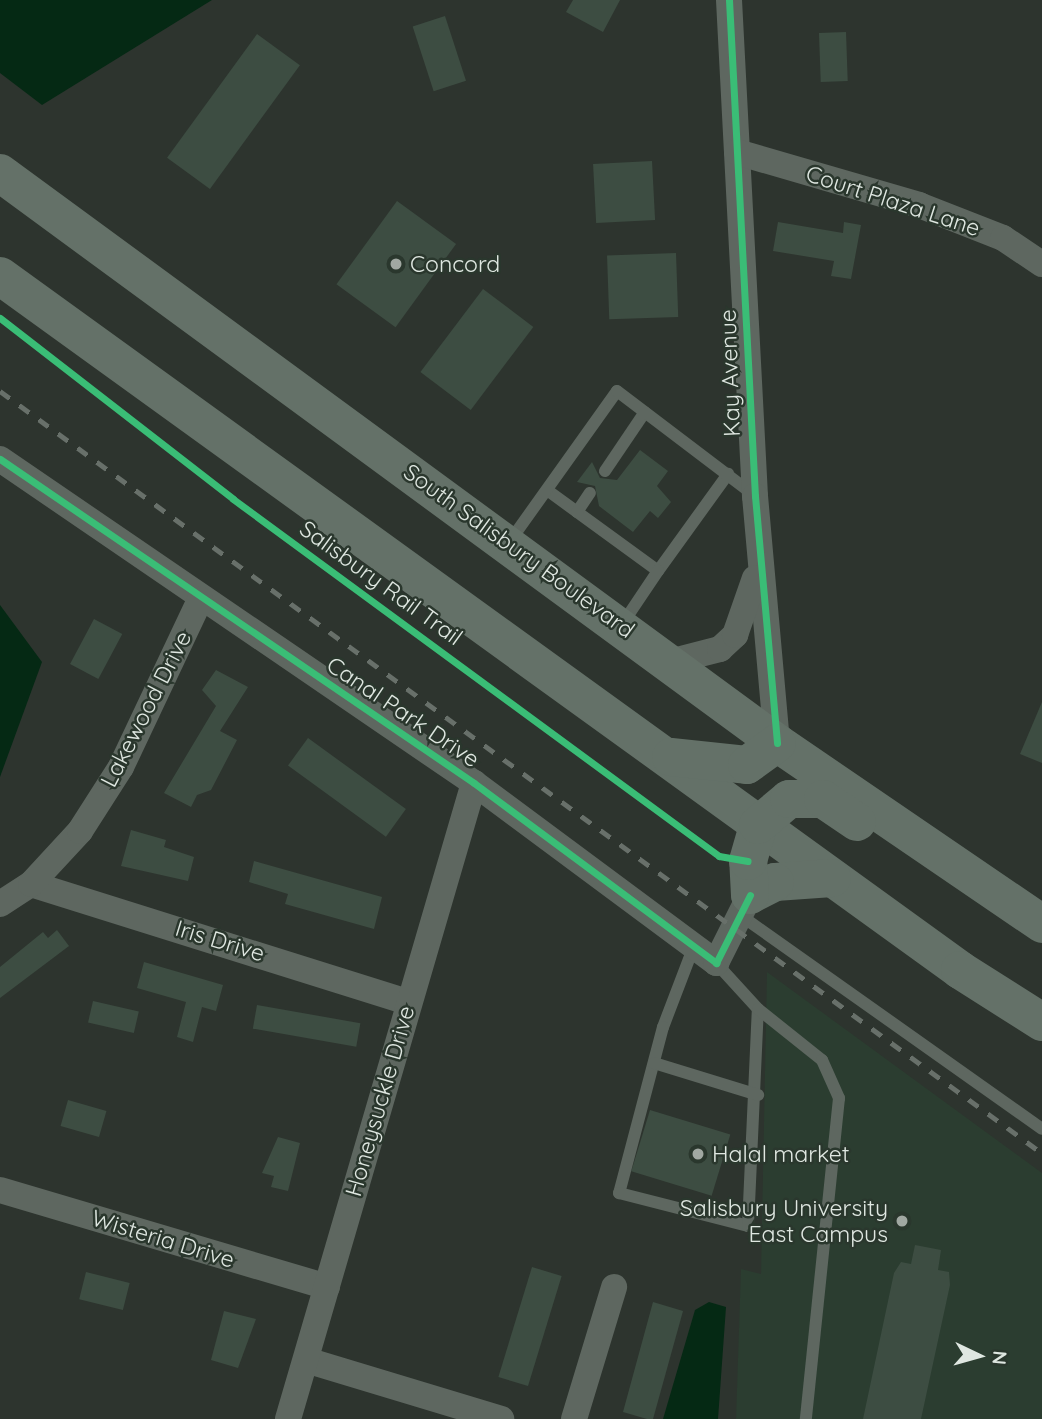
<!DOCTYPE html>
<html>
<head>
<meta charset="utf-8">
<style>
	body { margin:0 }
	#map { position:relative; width:1042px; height:1419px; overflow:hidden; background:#2d342e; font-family:Quicksand,sans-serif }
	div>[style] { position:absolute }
	.built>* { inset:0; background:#2b3d30 }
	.water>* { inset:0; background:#052914 }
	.building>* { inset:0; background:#3d4d42; transform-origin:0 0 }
	.service>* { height:12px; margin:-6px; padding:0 6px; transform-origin:6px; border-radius:6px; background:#5e6760 }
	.minor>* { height:26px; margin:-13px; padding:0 13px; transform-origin:13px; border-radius:13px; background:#5e6760 }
	.primary>* { height:38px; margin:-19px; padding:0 19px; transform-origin:19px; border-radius:19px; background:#647168 }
	.rail>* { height:5px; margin-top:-2.5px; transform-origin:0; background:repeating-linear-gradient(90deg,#68706a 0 12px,transparent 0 24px) }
	.cycleway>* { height:7px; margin:-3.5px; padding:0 3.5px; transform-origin:3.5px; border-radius:3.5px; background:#3abd76 }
	.dots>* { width:19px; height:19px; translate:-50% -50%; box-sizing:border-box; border:4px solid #2a372d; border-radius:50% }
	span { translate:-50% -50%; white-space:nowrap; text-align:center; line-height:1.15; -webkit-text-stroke:5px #2a372d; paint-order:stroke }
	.street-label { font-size:23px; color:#dfe7e1 }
	.poi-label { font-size:23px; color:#dfe7e1 }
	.left { translate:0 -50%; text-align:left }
	.right { translate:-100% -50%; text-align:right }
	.north { position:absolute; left:944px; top:1321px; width:70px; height:70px; -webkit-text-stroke:5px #2a372d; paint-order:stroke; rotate:95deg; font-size:19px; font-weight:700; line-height:28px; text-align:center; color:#dfe7e1 }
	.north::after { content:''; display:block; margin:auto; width:24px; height:32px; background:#dfe7e1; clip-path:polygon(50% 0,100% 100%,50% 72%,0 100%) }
</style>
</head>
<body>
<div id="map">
	<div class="built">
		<div style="clip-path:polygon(767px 972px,1042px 1173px,1042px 1419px,736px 1419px,741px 1269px,761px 1274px)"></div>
	</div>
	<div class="water">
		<div style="clip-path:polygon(0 0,212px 0,42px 105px,0 73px)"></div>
		<div style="clip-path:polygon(0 605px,42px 662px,0 777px)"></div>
		<div style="clip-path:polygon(709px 1302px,726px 1307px,718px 1419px,663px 1419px,695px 1310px)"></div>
	</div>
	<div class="building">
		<div style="clip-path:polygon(573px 0,620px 0,603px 32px,566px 12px)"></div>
		<div style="left:445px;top:16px;width:68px;height:34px;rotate:72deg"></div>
		<div style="left:846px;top:32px;width:49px;height:27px;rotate:88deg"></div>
		<div style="left:257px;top:34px;width:53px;height:153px;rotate:36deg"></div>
		<div style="left:652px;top:161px;width:59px;height:59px;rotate:87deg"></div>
		<div style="left:397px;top:201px;width:73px;height:103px;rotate:36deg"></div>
		<div style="clip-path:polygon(778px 222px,843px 233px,844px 222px,861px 225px,851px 279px,831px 276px,834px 261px,773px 251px)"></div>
		<div style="left:676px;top:253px;width:64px;height:69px;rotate:88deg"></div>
		<div style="left:483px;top:289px;width:63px;height:104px;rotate:37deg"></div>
		<div style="clip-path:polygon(640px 450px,668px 471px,657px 486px,671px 502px,658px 518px,650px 511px,633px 532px,599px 506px,595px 486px,577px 482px,592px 462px,600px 478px,617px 480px)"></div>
		<div style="left:94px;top:619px;width:32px;height:51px;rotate:28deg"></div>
		<div style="clip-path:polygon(216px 670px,248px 687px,220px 731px,237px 740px,211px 790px,197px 795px,191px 807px,164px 793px,216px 706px,202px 690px)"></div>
		<div style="clip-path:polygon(1042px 702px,1042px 763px,1020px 754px)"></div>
		<div style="left:308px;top:738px;width:121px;height:34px;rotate:36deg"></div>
		<div style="clip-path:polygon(131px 830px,166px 840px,164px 847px,194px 857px,188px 881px,121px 866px)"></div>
		<div style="clip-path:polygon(254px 861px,382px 897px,374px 929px,285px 904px,288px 894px,249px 882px)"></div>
		<div style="clip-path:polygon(57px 930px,69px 946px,0 998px,0 967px,43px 932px,48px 938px)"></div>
		<div style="clip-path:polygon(144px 962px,223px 985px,216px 1011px,202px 1007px,193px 1042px,177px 1037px,186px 1002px,137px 988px)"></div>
		<div style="left:93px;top:1001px;width:47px;height:22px;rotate:13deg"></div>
		<div style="left:257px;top:1005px;width:105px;height:24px;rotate:10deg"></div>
		<div style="left:68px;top:1100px;width:40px;height:27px;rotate:16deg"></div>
		<div style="left:650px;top:1110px;width:84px;height:64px;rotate:17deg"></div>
		<div style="clip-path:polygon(278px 1137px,300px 1143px,288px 1191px,271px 1187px,274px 1176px,262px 1173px)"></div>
		<div style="clip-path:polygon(915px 1245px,941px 1250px,938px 1270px,949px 1272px,950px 1285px,921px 1419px,863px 1419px,894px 1273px,901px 1262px,911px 1264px)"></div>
		<div style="left:532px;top:1267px;width:31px;height:115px;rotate:17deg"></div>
		<div style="left:86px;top:1272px;width:45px;height:28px;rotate:14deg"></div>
		<div style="clip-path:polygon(653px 1302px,683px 1311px,653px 1419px,647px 1419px,623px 1412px)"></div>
		<div style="clip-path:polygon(224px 1311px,256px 1319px,238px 1368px,211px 1360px)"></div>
	</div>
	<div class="service">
		<div style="left:605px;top:471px;width:71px;rotate:-55.9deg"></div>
		<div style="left:547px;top:490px;width:137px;rotate:36.1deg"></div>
		<div style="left:658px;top:571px;width:120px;rotate:-54.2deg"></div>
		<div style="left:577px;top:512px;width:23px;rotate:-56deg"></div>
		<div style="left:510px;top:541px;width:184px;rotate:-54.5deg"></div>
		<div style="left:617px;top:391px;width:172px;rotate:37.2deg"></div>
		<div style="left:623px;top:623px;width:63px;rotate:-56.1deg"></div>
		<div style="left:740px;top:915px;width:370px;rotate:35.3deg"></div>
		<div style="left:694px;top:946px;width:87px;rotate:110.9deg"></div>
		<div style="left:663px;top:1027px;width:172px;rotate:104.8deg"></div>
		<div style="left:619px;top:1193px;width:133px;rotate:14.3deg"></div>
		<div style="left:748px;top:1226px;width:217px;rotate:-87.4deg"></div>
		<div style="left:716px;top:963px;width:62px;rotate:47.6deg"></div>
		<div style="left:758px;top:1009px;width:82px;rotate:38.6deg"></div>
		<div style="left:822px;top:1060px;width:42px;rotate:65.9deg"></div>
		<div style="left:839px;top:1098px;width:323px;rotate:95.9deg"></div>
		<div style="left:654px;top:1063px;width:109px;rotate:17.1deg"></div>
	</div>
	<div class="minor">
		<div style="left:729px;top:0;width:497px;rotate:87deg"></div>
		<div style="left:755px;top:496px;width:248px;rotate:84.9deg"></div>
		<div style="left:737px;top:152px;width:190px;rotate:16.2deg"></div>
		<div style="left:919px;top:205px;width:90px;rotate:21.4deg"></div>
		<div style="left:1003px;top:238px;width:47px;rotate:33.7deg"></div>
		<div style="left:0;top:459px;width:574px;rotate:34.35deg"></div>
		<div style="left:474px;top:783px;width:302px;rotate:36.6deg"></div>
		<div style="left:716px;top:963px;width:76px;rotate:-63.4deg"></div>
		<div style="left:669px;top:662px;width:53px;rotate:-14.3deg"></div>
		<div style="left:720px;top:649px;width:21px;rotate:-43deg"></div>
		<div style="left:735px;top:635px;width:60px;rotate:-70.7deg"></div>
		<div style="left:31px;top:884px;width:395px;rotate:17.4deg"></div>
		<div style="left:0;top:904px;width:37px;rotate:-33deg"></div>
		<div style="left:31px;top:884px;width:72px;rotate:-47.2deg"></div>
		<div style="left:80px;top:831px;width:76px;rotate:-57.4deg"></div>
		<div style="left:121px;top:767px;width:185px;rotate:-64.7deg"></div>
		<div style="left:0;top:1190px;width:341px;rotate:16.5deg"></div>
		<div style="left:306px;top:1360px;width:204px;rotate:16.8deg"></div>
		<div style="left:288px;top:1419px;width:663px;rotate:-73.7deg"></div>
		<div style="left:574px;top:1419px;width:138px;rotate:-73.1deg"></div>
	</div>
	<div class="primary">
		<div style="left:0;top:173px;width:964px;rotate:36.26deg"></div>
		<div style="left:777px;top:743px;width:321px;rotate:34.3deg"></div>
		<div style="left:0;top:276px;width:1185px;rotate:35.86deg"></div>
		<div style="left:960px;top:970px;width:97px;rotate:32.4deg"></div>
		<div style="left:671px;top:757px;width:76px;rotate:6deg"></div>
		<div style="left:747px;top:765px;width:37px;rotate:-36deg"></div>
		<div style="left:832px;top:878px;width:57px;rotate:176deg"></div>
		<div style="left:775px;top:882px;width:28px;rotate:153deg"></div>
		<div style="left:750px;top:895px;width:34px;rotate:-93deg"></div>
		<div style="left:748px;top:861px;width:37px;rotate:-74deg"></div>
		<div style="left:758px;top:825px;width:40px;rotate:-40deg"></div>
		<div style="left:789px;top:799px;width:34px"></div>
		<div style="left:823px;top:799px;width:41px;rotate:34.1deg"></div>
	</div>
	<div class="rail">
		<div style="left:0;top:391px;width:1291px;rotate:36.18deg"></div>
	</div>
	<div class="cycleway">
		<div style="left:729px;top:0;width:497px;rotate:87deg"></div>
		<div style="left:755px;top:496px;width:248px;rotate:84.9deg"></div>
		<div style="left:0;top:318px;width:295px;rotate:37.8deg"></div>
		<div style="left:233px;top:499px;width:603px;rotate:36.3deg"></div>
		<div style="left:719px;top:856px;width:29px;rotate:10deg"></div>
		<div style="left:0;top:459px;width:574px;rotate:34.35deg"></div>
		<div style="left:474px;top:783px;width:302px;rotate:36.6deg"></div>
		<div style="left:716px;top:963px;width:76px;rotate:-63.4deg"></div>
	</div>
	<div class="dots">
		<div style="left:396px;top:264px;background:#a1a8a2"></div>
		<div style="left:698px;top:1154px;background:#a1a8a2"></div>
		<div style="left:902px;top:1221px;background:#a1a8a2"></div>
	</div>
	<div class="street-label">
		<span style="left:893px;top:201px;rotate:18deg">Court Plaza Lane</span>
		<span style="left:730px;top:373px;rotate:-92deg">Kay Avenue</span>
		<span style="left:519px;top:551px;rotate:36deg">South Salisbury Boulevard</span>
		<span style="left:381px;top:583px;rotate:36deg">Salisbury Rail Trail</span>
		<span style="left:146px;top:709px;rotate:-63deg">Lakewood Drive</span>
		<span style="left:403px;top:712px;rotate:34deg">Canal Park Drive</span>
		<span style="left:220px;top:941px;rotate:17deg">Iris Drive</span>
		<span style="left:380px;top:1101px;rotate:-74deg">Honeysuckle Drive</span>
		<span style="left:163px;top:1239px;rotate:17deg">Wisteria Drive</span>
	</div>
	<div class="poi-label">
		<span class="left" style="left:410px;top:264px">Concord</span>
		<span class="left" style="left:712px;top:1154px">Halal market</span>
		<span class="right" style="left:888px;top:1221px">Salisbury University<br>East Campus</span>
	</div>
	<div class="north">N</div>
</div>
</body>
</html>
